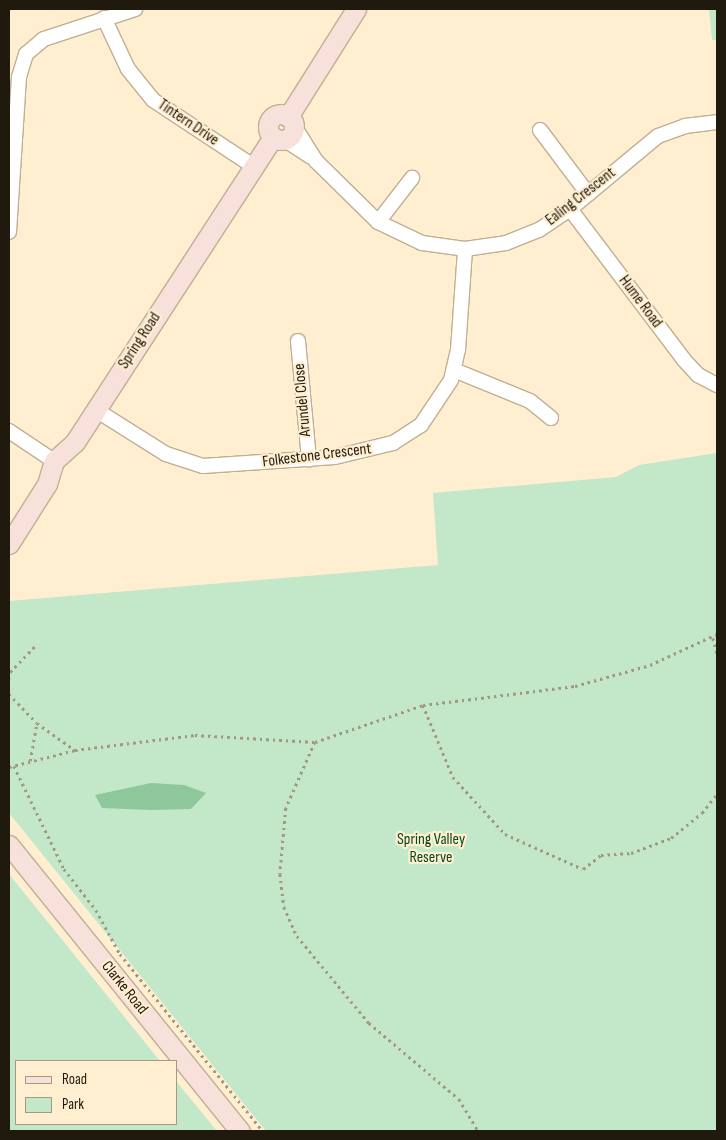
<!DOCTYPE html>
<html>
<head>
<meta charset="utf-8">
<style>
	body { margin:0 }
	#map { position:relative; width:726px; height:1140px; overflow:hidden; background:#ffeed0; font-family:"Sofia Sans Condensed",sans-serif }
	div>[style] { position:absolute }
	.green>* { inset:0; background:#c2e8c9 }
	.forest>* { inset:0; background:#8ec79a }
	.path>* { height:2.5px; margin-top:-1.25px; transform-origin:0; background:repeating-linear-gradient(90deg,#a39780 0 2.5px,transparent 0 6.5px) }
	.roads { filter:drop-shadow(1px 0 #bfb093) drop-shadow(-1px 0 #bfb093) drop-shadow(0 1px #bfb093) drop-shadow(0 -1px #bfb093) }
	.street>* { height:14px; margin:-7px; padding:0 7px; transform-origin:7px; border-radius:7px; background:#fff }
	.secondary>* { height:19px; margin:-9.5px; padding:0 9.5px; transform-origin:9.5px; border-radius:9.5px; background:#f7e1da }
	.secondary>.ring { margin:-9.5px; padding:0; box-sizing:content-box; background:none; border:19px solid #f7e1da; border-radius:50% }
	span { translate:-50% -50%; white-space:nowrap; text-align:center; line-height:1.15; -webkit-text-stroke:4.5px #ffeed0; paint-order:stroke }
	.street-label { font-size:16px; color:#1f190e }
	.park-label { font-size:16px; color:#054920 }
	.frame { position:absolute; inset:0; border:10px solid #1f190e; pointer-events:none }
	.legend { position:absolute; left:15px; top:1060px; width:162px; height:65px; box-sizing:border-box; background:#ffeed0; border:1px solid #a59982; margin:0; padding:6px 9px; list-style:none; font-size:15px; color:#1f190e }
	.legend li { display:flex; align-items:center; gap:10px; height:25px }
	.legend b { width:25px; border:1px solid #a59982 }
</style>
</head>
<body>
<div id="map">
	<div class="green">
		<div style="clip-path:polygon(709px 9px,717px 9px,717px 40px,712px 40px)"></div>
		<div style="clip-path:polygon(717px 453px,717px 1131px,266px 1131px,9px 813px,9px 601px,438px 565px,433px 493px,616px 477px,639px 465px)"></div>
		<div style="clip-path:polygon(9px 874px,160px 1061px,16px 1061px,16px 1124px,176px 1124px,176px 1081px,217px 1131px,9px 1131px)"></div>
	</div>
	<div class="forest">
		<div style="clip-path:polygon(151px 783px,184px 785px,206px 793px,191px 809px,151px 810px,102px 808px,95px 795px)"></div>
	</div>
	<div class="path">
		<div style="left:713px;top:638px;width:16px;rotate:75deg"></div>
		<div style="left:9px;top:671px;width:10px;rotate:90deg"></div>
		<div style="left:10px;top:672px;width:37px;rotate:-46deg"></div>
		<div style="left:9px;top:694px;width:40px;rotate:46deg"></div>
		<div style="left:37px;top:723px;width:47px;rotate:35.4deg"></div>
		<div style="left:423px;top:705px;width:78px;rotate:67.4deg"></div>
		<div style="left:453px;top:777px;width:77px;rotate:47.6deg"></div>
		<div style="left:505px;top:834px;width:85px;rotate:24.2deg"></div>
		<div style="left:583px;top:869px;width:23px;rotate:-38deg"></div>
		<div style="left:601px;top:855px;width:30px;rotate:-4deg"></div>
		<div style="left:631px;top:853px;width:43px;rotate:-20.6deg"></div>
		<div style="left:671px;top:838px;width:40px;rotate:-39deg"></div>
		<div style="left:702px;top:813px;width:24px;rotate:-52deg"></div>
		<div style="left:315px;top:742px;width:72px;rotate:113.7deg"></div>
		<div style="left:286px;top:808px;width:66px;rotate:95.2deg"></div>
		<div style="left:280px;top:874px;width:33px;rotate:83deg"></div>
		<div style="left:284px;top:907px;width:32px;rotate:66deg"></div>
		<div style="left:297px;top:936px;width:113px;rotate:50.4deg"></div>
		<div style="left:369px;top:1023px;width:118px;rotate:40.2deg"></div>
		<div style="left:459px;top:1099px;width:37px;rotate:59deg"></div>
		<div style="left:30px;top:761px;width:39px;rotate:-80deg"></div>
		<div style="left:14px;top:766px;width:114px;rotate:64.1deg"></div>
		<div style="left:64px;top:869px;width:52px;rotate:52deg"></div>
		<div style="left:96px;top:910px;width:50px;rotate:61.4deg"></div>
		<div style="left:120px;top:954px;width:228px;rotate:51.1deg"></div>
		<div style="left:9px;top:767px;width:68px;rotate:-14.4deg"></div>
		<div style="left:75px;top:750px;width:121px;rotate:-7.1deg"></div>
		<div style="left:195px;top:735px;width:120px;rotate:3.3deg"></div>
		<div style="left:315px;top:742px;width:114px;rotate:-18.9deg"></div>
		<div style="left:423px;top:705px;width:153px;rotate:-7.1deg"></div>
		<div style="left:575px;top:686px;width:78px;rotate:-15.6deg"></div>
		<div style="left:650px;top:665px;width:74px;rotate:-24.8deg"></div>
	</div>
	<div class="roads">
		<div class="street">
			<div style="left:104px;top:18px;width:56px;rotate:64.8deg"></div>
			<div style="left:128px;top:69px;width:40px;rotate:51deg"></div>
			<div style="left:153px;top:100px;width:120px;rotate:33.4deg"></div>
			<div style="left:294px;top:126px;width:41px;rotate:57.8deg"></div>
			<div style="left:316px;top:161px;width:87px;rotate:44.5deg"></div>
			<div style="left:378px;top:222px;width:49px;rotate:25.5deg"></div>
			<div style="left:422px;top:243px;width:43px;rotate:7.9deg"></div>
			<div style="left:465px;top:249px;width:41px;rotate:-8.3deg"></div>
			<div style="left:506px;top:243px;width:35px;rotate:-22deg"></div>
			<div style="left:539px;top:230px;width:37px;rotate:-34deg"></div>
			<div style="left:570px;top:209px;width:114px;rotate:-39.7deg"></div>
			<div style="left:658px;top:136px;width:29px;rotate:-20deg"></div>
			<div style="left:685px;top:126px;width:32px;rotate:-7deg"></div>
			<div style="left:540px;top:130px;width:80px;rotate:53.1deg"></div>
			<div style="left:285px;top:140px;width:31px;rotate:33deg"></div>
			<div style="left:570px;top:209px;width:189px;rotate:52.9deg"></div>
			<div style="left:684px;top:360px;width:21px;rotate:47deg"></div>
			<div style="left:698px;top:375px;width:21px;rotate:28deg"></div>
			<div style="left:378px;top:222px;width:56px;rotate:-52.3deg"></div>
			<div style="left:9px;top:232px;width:155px;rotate:-86.3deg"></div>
			<div style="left:19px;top:77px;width:24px;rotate:-73deg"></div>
			<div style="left:26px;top:54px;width:23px;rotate:-40deg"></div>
			<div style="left:44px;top:39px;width:96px;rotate:-18.2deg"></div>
			<div style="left:298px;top:341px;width:119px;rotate:84.7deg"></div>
			<div style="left:454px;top:370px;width:82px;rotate:22.2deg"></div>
			<div style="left:530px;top:401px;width:27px;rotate:39deg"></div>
			<div style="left:96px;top:410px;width:83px;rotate:32.2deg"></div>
			<div style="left:166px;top:454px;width:39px;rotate:18deg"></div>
			<div style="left:203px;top:466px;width:132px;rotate:-3.9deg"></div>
			<div style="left:335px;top:457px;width:60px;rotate:-13.6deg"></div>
			<div style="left:393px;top:443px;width:33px;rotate:-33deg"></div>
			<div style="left:421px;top:425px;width:54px;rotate:-56.3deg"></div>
			<div style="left:451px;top:380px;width:31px;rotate:-77deg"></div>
			<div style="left:458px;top:350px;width:101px;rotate:-86deg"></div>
			<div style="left:9px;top:431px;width:54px;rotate:33.7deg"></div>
		</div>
		<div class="secondary">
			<div class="ring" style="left:268px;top:114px;width:7px;height:7px"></div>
			<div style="left:288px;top:117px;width:128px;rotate:-57.8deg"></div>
			<div style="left:9px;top:544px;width:71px;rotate:-57.7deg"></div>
			<div style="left:47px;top:484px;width:24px;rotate:-73deg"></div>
			<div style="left:54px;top:461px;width:28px;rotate:-42deg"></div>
			<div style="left:75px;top:442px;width:364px;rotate:-57deg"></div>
			<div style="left:9px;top:845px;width:368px;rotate:51.1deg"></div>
		</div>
	</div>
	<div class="street-label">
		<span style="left:188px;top:123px;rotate:34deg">Tintern Drive</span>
		<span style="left:581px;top:197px;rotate:-38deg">Ealing Crescent</span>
		<span style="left:640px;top:302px;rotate:53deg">Hume Road</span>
		<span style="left:140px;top:341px;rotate:-57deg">Spring Road</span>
		<span style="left:303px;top:400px;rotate:-95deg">Arundel Close</span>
		<span style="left:317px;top:456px;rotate:-7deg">Folkestone Crescent</span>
		<span style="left:124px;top:988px;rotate:51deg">Clarke Road</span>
	</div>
	<div class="park-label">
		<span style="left:431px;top:849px">Spring Valley<br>Reserve</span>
	</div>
	<div class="frame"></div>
	<ul class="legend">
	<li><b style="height:6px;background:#f7e1da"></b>Road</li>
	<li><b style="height:14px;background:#c2e8c9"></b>Park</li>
	</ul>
</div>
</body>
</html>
